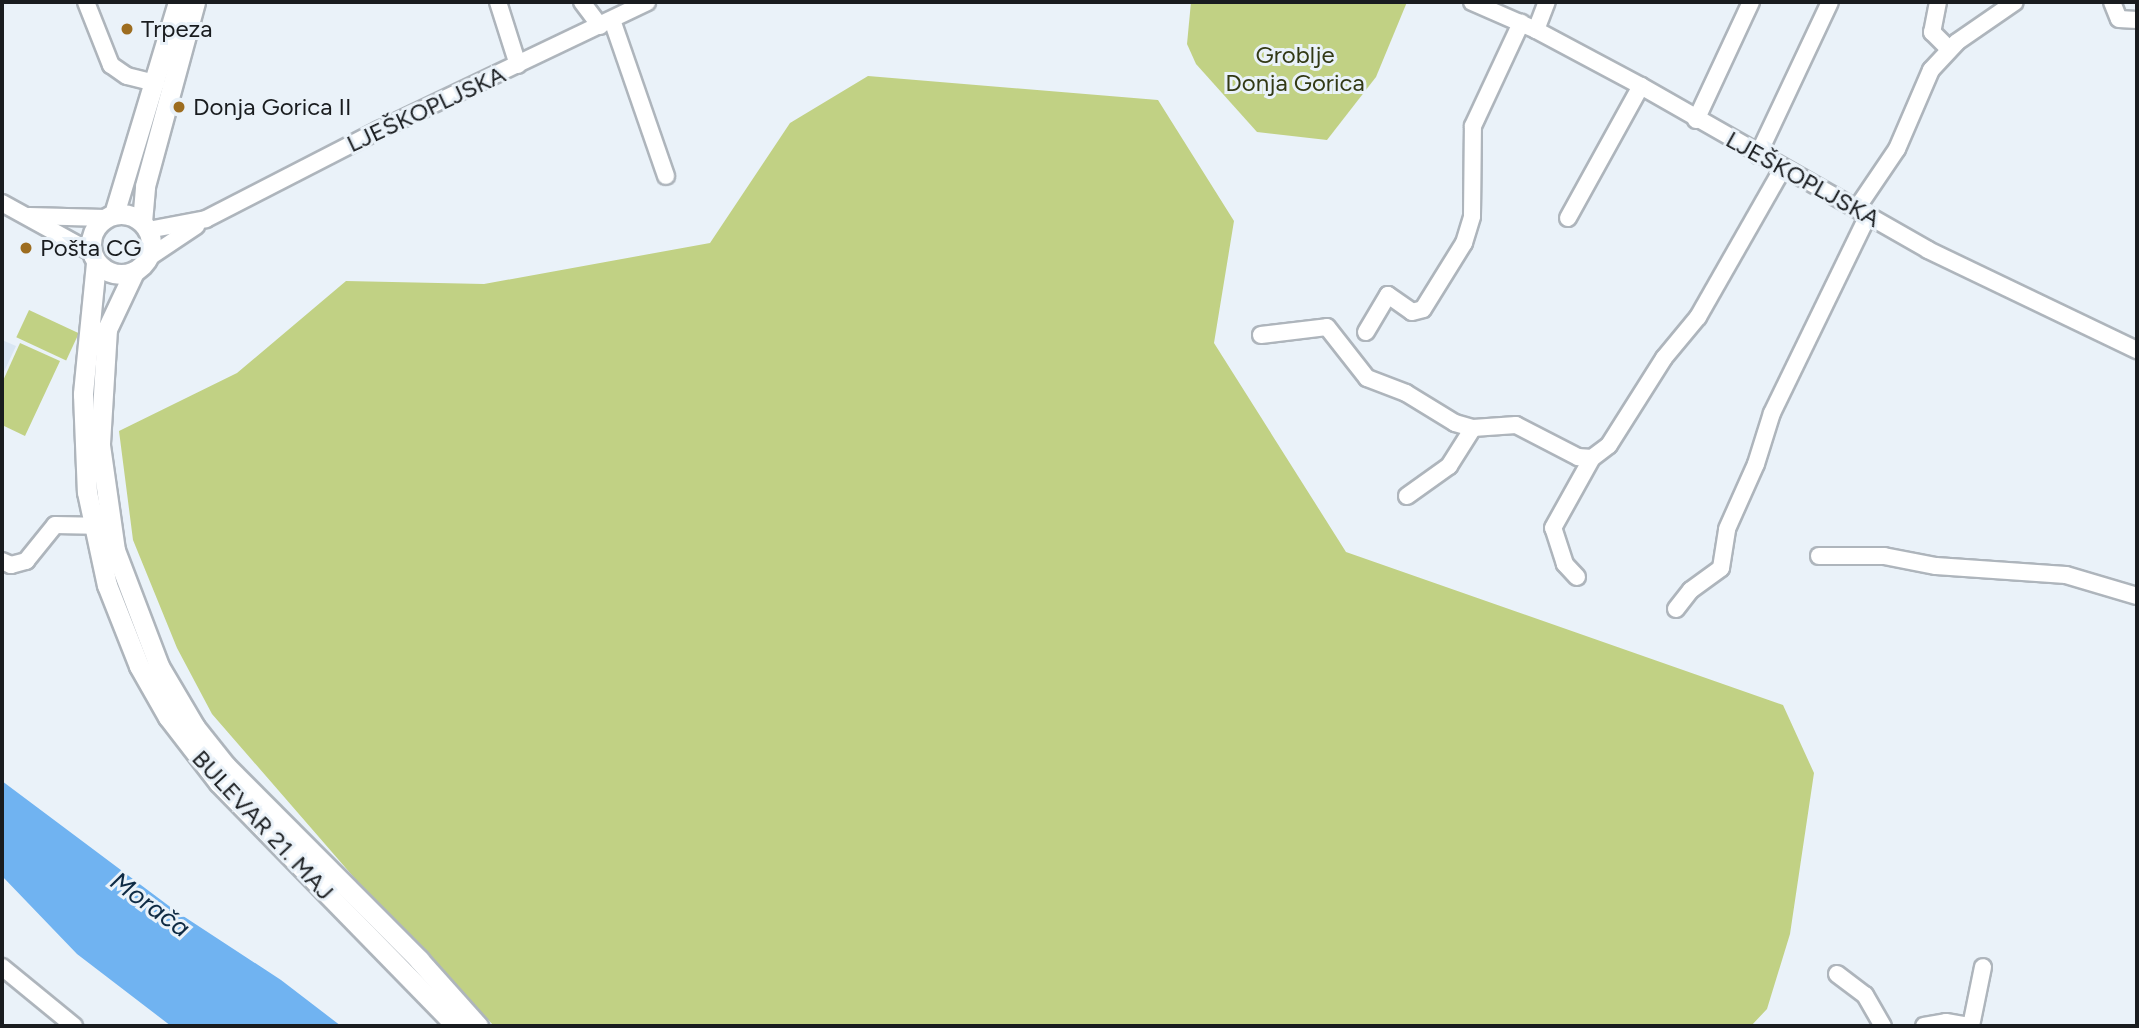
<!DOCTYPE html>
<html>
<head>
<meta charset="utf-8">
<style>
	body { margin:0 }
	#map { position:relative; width:2139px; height:1028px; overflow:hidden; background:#eaf2f9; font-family:Figtree,sans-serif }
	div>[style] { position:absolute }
	.built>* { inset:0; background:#d9e6f3 }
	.green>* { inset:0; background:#c1d184; transform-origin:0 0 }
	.water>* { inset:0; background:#70b3f1 }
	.roads { filter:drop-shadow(2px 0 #aeb5bc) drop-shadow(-2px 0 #aeb5bc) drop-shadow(0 2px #aeb5bc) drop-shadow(0 -2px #aeb5bc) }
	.minor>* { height:16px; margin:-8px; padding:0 8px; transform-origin:8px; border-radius:8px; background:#fff }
	.major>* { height:19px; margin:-9.5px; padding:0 9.5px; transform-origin:9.5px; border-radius:9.5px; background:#fff }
	.major>.ring { margin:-9.5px; padding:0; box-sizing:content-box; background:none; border:19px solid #fff; border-radius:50% }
	.dots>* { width:19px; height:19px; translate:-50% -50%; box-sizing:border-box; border:4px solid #eaf2f9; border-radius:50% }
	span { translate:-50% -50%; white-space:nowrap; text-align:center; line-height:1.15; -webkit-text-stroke:6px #eaf2f9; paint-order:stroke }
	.poi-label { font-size:24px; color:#191c1f }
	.left { translate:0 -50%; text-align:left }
	.park-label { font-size:24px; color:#323914 }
	.street-label { font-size:24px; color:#191c1f }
	.water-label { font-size:26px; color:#0f2b44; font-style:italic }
	.frame { position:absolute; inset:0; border:4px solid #191c1f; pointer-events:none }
</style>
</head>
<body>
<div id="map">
	<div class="built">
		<div style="clip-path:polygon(2px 340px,16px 346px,2px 376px)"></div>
	</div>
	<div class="green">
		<div style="clip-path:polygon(1191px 2px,1407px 2px,1376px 77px,1327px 140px,1257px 132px,1196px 64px,1187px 44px)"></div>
		<div style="clip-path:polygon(868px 76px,1158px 100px,1234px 221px,1214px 343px,1346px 552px,1783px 705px,1814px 773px,1790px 934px,1767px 1009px,1751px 1026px,494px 1026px,364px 889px,212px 714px,177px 648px,133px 540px,119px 431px,237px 373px,346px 281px,484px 284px,710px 243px,790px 123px)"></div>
		<div style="left:29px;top:310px;width:55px;height:30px;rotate:25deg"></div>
		<div style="clip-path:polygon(20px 343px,60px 361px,25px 436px,2px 425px,2px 383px)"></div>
	</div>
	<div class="water">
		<div style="clip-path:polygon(2px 781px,177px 912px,281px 980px,341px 1026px,171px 1026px,77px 954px,2px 876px)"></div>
	</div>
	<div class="roads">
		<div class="minor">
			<div style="left:86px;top:2px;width:68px;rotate:68.4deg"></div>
			<div style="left:111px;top:65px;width:19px;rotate:35deg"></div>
			<div style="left:127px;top:76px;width:30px;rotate:14deg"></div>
			<div style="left:498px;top:2px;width:66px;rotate:72.4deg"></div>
			<div style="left:582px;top:2px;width:30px;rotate:53deg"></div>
			<div style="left:1472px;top:2px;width:70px;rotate:23.6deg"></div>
			<div style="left:1536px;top:30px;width:119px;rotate:28.1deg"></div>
			<div style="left:1641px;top:86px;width:331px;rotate:29.7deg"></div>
			<div style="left:1928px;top:250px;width:232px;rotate:25.6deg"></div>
			<div style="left:1938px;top:2px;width:31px;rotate:101deg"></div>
			<div style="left:1932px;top:32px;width:24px;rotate:45deg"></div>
			<div style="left:2112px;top:2px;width:18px;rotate:68deg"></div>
			<div style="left:2119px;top:19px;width:18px;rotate:3deg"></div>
			<div style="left:612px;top:20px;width:165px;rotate:70.9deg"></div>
			<div style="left:1536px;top:30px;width:30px;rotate:-69deg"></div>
			<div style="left:1696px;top:120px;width:130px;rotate:-65deg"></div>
			<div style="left:1758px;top:155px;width:169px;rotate:-64.8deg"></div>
			<div style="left:2px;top:203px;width:102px;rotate:28.8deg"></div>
			<div style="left:1857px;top:208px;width:71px;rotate:-55.9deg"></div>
			<div style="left:1897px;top:149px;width:86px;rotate:-66.7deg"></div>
			<div style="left:1931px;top:70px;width:38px;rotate:-47deg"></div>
			<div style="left:1957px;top:42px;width:70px;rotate:-34.6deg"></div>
			<div style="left:29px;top:216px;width:76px;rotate:1.5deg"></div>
			<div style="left:1568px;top:218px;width:151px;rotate:-61.1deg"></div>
			<div style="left:148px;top:230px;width:59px;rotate:-10.7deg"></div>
			<div style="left:206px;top:219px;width:195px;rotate:-27.2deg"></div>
			<div style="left:379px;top:130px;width:297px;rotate:-25.5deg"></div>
			<div style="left:148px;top:258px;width:58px;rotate:-33.7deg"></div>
			<div style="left:1366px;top:332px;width:43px;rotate:-59.3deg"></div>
			<div style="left:1388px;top:295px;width:29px;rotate:35deg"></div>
			<div style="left:1412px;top:312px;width:11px;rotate:-15deg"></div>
			<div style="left:1423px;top:309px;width:78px;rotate:-58.2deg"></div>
			<div style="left:1464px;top:243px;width:28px;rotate:-73deg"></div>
			<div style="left:1472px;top:216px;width:90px;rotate:-89.4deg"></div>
			<div style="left:1473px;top:126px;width:114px;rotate:-65deg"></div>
			<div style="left:1261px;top:335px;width:66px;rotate:-6.9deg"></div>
			<div style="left:1327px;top:327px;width:65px;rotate:51.9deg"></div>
			<div style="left:1367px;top:378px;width:42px;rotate:21deg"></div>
			<div style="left:1406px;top:393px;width:57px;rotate:31.5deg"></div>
			<div style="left:1455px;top:423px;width:19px;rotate:16deg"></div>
			<div style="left:1473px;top:428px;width:43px;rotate:-4deg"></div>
			<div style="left:1516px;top:425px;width:70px;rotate:27.3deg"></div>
			<div style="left:1578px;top:457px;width:14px;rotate:4deg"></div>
			<div style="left:1592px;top:458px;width:21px;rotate:-37deg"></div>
			<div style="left:1609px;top:445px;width:103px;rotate:-57.7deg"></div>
			<div style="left:1664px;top:358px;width:53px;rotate:-50.3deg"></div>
			<div style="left:1698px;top:317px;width:169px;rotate:-60.3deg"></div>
			<div style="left:1407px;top:496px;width:52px;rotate:-35.5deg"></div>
			<div style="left:1449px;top:466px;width:45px;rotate:-57.7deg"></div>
			<div style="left:1819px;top:556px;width:65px"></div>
			<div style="left:1884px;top:556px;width:53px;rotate:10.9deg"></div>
			<div style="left:1936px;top:566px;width:130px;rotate:4deg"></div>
			<div style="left:2066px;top:575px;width:74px;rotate:16.5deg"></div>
			<div style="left:2px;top:561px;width:10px;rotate:24deg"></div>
			<div style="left:11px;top:565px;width:16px;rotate:-15deg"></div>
			<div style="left:26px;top:561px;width:46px;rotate:-51.1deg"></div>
			<div style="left:55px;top:525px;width:39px;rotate:1deg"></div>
			<div style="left:1577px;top:577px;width:18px;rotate:-133deg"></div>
			<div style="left:1565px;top:564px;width:38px;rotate:-108deg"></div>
			<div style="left:1553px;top:528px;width:80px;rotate:-60.9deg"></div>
			<div style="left:1676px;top:609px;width:24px;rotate:-52deg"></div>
			<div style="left:1691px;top:590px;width:37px;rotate:-36deg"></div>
			<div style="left:1721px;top:568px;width:39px;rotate:-81deg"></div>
			<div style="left:1727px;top:529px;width:71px;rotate:-66deg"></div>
			<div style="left:1756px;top:464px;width:53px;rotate:-72.6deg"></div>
			<div style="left:1772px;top:413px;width:220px;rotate:-64.1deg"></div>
			<div style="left:2px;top:967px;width:93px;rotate:39.3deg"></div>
			<div style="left:1837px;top:974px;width:35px;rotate:37deg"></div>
			<div style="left:1865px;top:995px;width:36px;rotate:60deg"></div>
			<div style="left:1924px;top:1026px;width:22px;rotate:-10deg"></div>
			<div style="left:1946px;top:1022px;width:23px;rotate:10deg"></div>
			<div style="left:1971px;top:1026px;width:60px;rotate:-78.5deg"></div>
		</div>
		<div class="major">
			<div class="ring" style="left:91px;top:214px;width:41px;height:41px"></div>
			<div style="left:114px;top:214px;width:221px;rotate:-73.2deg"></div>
			<div style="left:142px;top:222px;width:36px;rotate:-85deg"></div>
			<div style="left:145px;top:186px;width:191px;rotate:-74.8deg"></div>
			<div style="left:96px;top:263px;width:132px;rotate:95.7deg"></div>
			<div style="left:83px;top:394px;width:98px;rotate:87.7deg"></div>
			<div style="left:87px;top:492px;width:95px;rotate:77.9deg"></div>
			<div style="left:107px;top:585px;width:87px;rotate:68.4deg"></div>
			<div style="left:139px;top:666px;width:59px;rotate:60.4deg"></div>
			<div style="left:168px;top:717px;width:83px;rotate:52.3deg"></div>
			<div style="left:219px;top:783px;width:339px;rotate:45.7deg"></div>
			<div style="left:134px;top:272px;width:63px;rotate:115.3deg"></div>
			<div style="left:107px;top:329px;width:116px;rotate:93.5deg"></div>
			<div style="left:100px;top:445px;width:106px;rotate:81.9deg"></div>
			<div style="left:115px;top:550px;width:124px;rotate:69.2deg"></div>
			<div style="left:159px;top:666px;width:71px;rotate:59.5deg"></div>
			<div style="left:195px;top:727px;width:50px;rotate:51.5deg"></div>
			<div style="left:226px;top:766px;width:274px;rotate:45.1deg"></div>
			<div style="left:419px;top:960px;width:89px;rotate:48.2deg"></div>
		</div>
	</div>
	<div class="dots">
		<div style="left:127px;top:29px;background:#9d6d20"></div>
		<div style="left:179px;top:107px;background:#9d6d20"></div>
		<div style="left:26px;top:248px;background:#9d6d20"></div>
	</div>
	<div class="poi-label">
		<span class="left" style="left:141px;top:29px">Trpeza</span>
		<span class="left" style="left:193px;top:107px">Donja Gorica II</span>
		<span class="left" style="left:40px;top:248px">Pošta CG</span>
	</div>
	<div class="park-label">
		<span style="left:1295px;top:69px">Groblje<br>Donja Gorica</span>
	</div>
	<div class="street-label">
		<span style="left:426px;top:109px;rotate:-25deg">LJEŠKOPLJSKA</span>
		<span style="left:1803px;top:179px;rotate:29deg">LJEŠKOPLJSKA</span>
		<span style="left:263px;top:825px;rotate:47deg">BULEVAR 21. MAJ</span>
	</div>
	<div class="water-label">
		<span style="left:150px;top:905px;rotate:36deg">Morača</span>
	</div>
	<div class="frame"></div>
</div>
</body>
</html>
